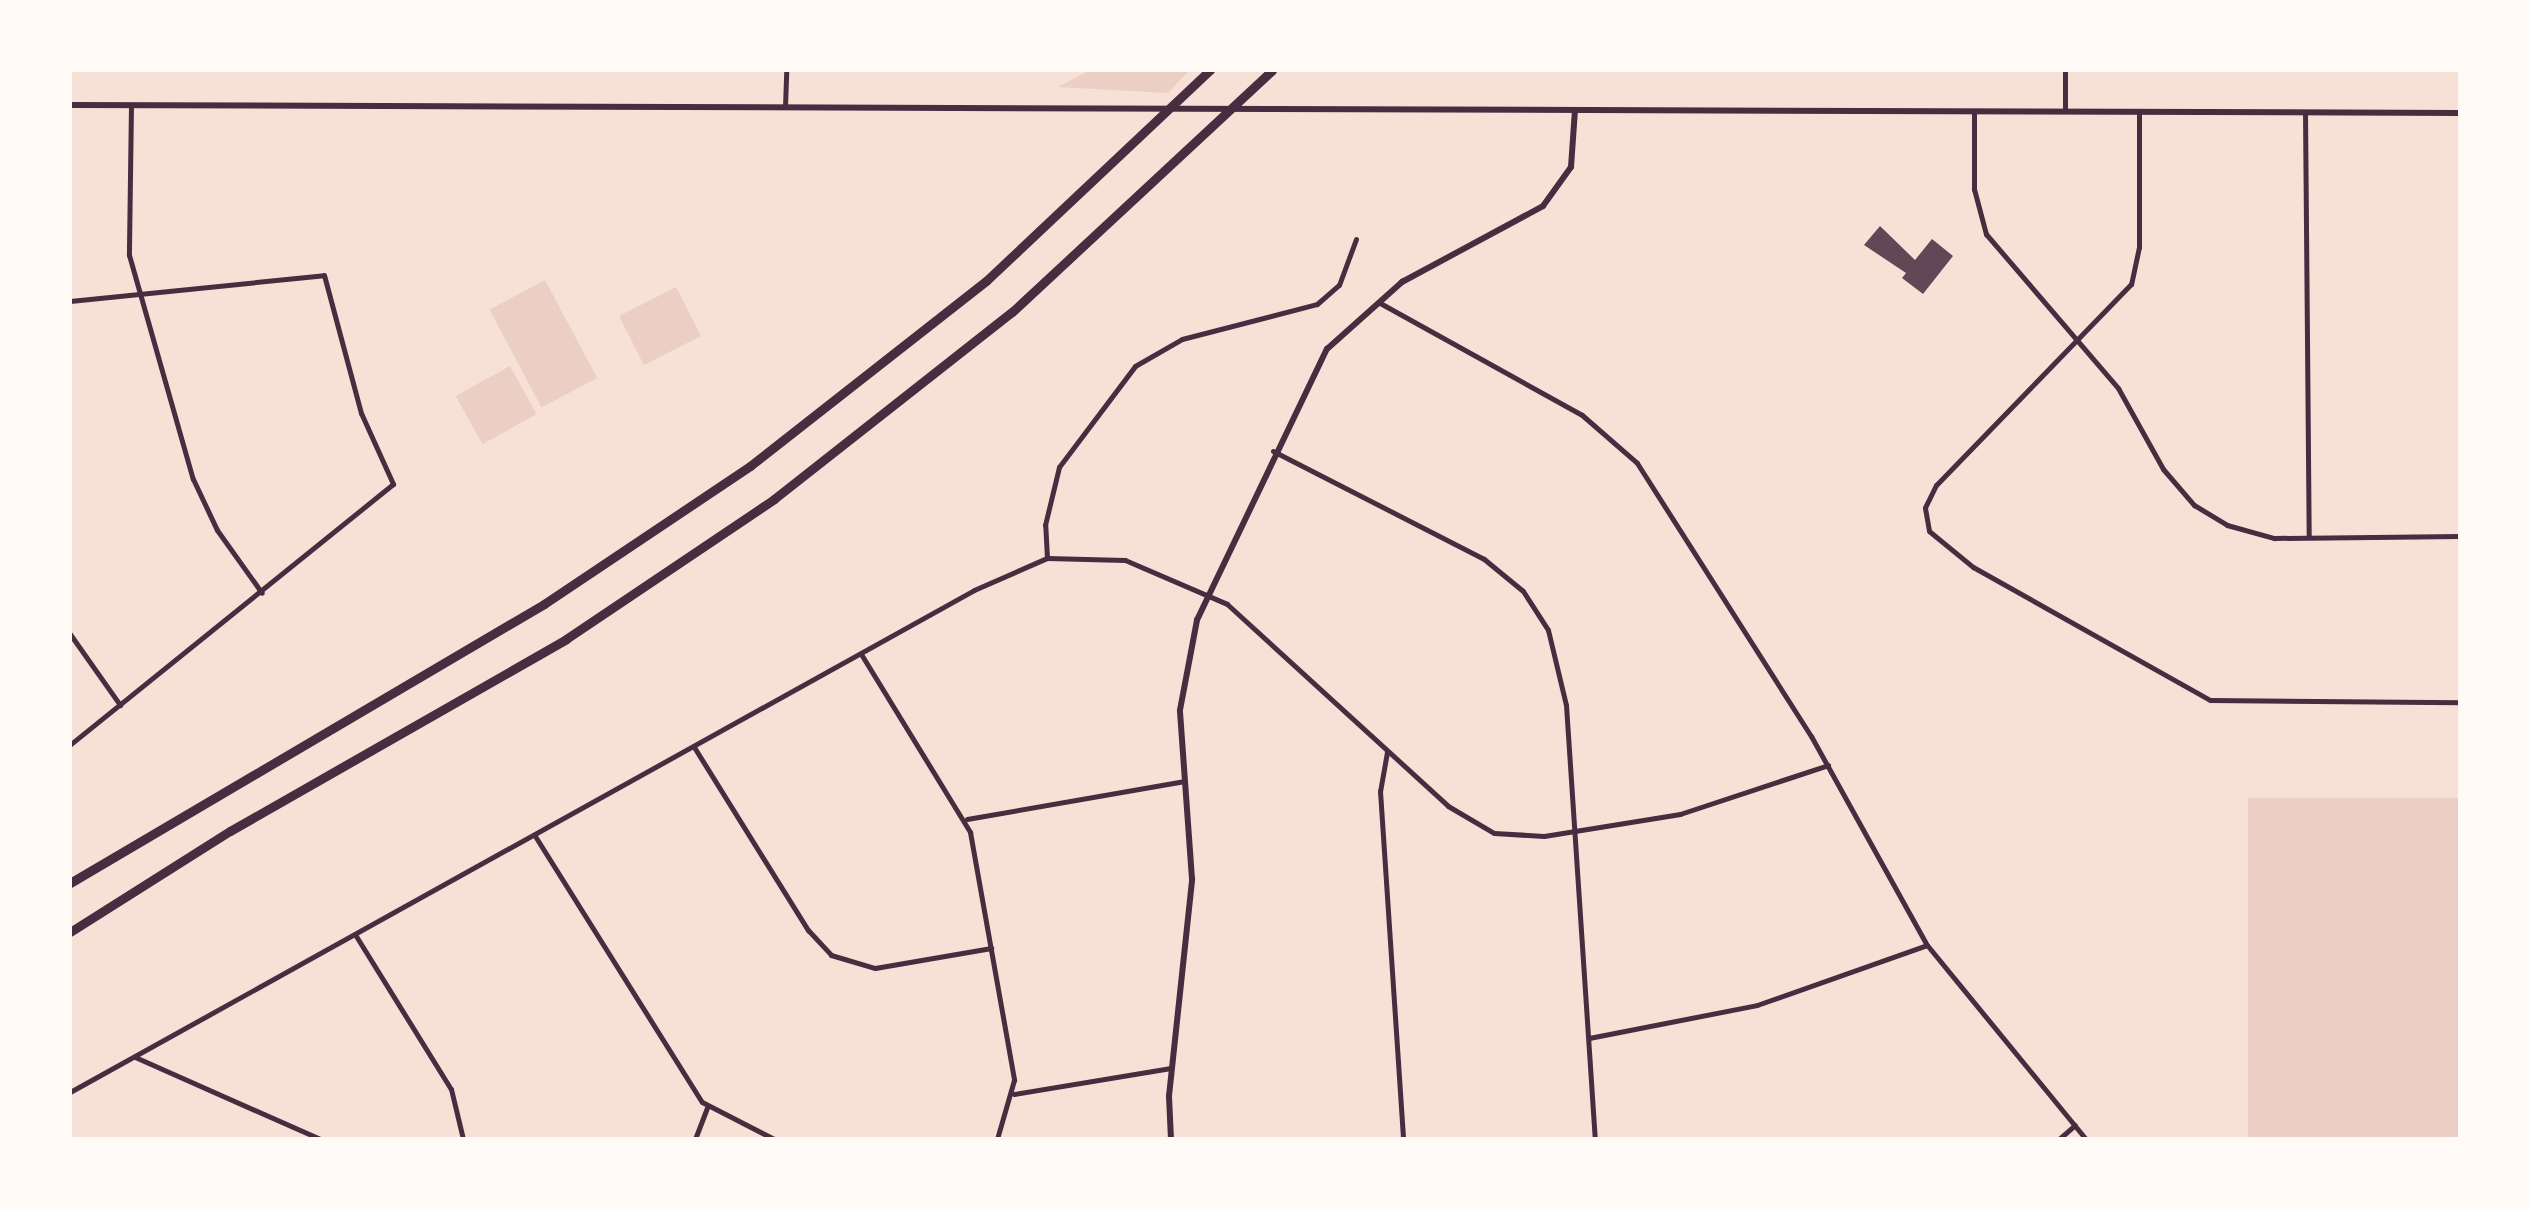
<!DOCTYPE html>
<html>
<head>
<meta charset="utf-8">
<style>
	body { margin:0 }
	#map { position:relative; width:2530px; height:1209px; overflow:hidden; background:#f7e1d7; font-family:Barlow,sans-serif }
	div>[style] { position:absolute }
	.green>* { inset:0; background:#ebcfc5; transform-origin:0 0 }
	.building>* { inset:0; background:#644757 }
	.minor>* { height:5px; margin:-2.5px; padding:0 2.5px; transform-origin:2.5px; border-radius:2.5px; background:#4a2c40 }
	.tertiary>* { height:6px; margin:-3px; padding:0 3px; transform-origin:3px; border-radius:3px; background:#4a2c40 }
	.secondary>* { height:6px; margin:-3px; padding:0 3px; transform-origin:3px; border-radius:3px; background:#4a2c40 }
	.motorway>* { height:9px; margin:-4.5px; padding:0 4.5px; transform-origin:4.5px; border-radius:4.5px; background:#4a2c40 }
	span { translate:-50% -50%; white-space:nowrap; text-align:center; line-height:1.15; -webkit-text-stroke:8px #fffaf5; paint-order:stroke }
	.frame { position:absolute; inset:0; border:72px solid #fffaf5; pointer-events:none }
</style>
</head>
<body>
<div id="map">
	<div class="green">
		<div style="clip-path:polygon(1090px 70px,1190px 70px,1168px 93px,1058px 87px)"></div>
		<div style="left:545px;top:280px;width:111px;height:63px;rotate:62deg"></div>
		<div style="left:676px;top:287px;width:55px;height:64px;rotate:63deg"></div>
		<div style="left:510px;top:366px;width:55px;height:62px;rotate:61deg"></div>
		<div style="left:2248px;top:798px;width:212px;height:341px"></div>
	</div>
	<div class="building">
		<div style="clip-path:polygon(1880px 226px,1915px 260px,1932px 239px,1953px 256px,1923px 294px,1902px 278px,1906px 273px,1864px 245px)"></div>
	</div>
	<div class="minor">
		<div style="left:131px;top:105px;width:150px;rotate:90.8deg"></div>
		<div style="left:129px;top:255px;width:233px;rotate:74.1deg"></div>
		<div style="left:193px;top:479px;width:56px;rotate:64.8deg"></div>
		<div style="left:217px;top:530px;width:77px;rotate:54.5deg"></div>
		<div style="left:785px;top:107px;width:37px;rotate:-88deg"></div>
		<div style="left:1974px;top:111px;width:78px;rotate:90deg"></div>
		<div style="left:1974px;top:189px;width:47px;rotate:75.1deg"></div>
		<div style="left:1986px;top:234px;width:203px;rotate:49.4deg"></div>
		<div style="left:2118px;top:388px;width:93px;rotate:60.9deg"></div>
		<div style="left:2163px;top:469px;width:48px;rotate:49.3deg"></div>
		<div style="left:2194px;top:505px;width:39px;rotate:31deg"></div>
		<div style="left:2227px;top:525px;width:49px;rotate:15.5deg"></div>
		<div style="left:2274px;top:538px;width:186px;rotate:-0.6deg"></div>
		<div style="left:2065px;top:111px;width:41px;rotate:-90deg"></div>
		<div style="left:2139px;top:111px;width:136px;rotate:90deg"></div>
		<div style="left:2139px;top:247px;width:38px;rotate:102deg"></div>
		<div style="left:2131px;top:284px;width:280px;rotate:134.1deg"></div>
		<div style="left:1936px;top:485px;width:25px;rotate:116deg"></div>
		<div style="left:1925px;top:508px;width:23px;rotate:80deg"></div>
		<div style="left:1929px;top:531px;width:57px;rotate:39.3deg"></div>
		<div style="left:1973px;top:567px;width:272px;rotate:29.3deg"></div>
		<div style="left:2210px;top:700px;width:250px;rotate:0.5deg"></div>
		<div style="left:2305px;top:112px;width:425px;rotate:89.5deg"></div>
		<div style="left:70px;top:301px;width:255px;rotate:-5.8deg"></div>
		<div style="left:324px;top:275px;width:143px;rotate:75deg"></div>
		<div style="left:361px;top:413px;width:78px;rotate:65.7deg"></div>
		<div style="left:393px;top:484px;width:415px;rotate:141.1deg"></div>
		<div style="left:1380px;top:303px;width:231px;rotate:29deg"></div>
		<div style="left:1582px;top:415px;width:73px;rotate:41.1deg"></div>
		<div style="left:1637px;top:463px;width:324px;rotate:57.5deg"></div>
		<div style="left:1811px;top:736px;width:239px;rotate:61deg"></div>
		<div style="left:1927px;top:945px;width:251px;rotate:50.7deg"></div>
		<div style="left:1273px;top:451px;width:237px;rotate:27.1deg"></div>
		<div style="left:1484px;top:559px;width:50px;rotate:39.4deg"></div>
		<div style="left:1523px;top:591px;width:46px;rotate:57.3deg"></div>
		<div style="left:1548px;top:630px;width:77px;rotate:76.5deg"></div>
		<div style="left:1566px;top:705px;width:435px;rotate:86.2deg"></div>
		<div style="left:1047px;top:558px;width:33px;rotate:-93deg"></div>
		<div style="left:1045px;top:525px;width:60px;rotate:-76.4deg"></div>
		<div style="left:1059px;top:467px;width:126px;rotate:-53deg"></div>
		<div style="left:1135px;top:366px;width:54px;rotate:-29.9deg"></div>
		<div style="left:1182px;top:339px;width:139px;rotate:-14.5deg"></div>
		<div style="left:1317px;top:304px;width:29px;rotate:-41deg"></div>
		<div style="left:1339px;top:285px;width:49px;rotate:-69.7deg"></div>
		<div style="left:70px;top:634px;width:87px;rotate:54.8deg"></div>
		<div style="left:861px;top:654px;width:209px;rotate:58.5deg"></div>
		<div style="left:970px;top:832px;width:252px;rotate:79.9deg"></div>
		<div style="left:1014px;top:1080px;width:61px;rotate:106.1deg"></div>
		<div style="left:694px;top:747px;width:216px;rotate:58.1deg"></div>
		<div style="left:808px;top:930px;width:34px;rotate:47deg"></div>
		<div style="left:831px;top:955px;width:46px;rotate:16.5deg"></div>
		<div style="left:875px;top:968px;width:118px;rotate:-9.8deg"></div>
		<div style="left:1387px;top:752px;width:40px;rotate:100deg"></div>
		<div style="left:1380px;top:791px;width:349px;rotate:86.2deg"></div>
		<div style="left:967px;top:819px;width:221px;rotate:-9.9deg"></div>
		<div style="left:535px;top:836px;width:314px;rotate:57.9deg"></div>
		<div style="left:702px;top:1102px;width:81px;rotate:27.2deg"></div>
		<div style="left:356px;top:936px;width:180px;rotate:58.2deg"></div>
		<div style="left:451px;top:1089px;width:51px;rotate:76.5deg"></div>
		<div style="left:1589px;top:1038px;width:171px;rotate:-11.1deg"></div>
		<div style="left:1757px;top:1005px;width:180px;rotate:-19.4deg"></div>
		<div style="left:135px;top:1057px;width:202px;rotate:23.9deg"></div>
		<div style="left:70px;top:1092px;width:1034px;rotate:-29.04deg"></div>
		<div style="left:974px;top:590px;width:80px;rotate:-23.7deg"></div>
		<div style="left:1047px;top:558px;width:78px;rotate:1.5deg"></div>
		<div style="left:1125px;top:560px;width:111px;rotate:23.3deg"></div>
		<div style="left:1227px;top:604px;width:299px;rotate:42.4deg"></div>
		<div style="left:1448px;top:806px;width:53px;rotate:30.4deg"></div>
		<div style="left:1494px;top:833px;width:50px;rotate:3.4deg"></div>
		<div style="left:1544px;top:836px;width:138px;rotate:-9.2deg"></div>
		<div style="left:1680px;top:814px;width:156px;rotate:-18.3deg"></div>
		<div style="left:1014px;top:1094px;width:159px;rotate:-9.4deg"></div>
		<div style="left:695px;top:1139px;width:34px;rotate:-69deg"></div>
		<div style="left:2059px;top:1139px;width:21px;rotate:-41deg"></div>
	</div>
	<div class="tertiary">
		<div style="left:1171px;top:1139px;width:43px;rotate:-92.7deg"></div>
		<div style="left:1169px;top:1096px;width:218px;rotate:-83.9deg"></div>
		<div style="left:1192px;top:879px;width:169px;rotate:-94.1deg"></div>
		<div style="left:1180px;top:710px;width:92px;rotate:-79.3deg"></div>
		<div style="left:1197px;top:620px;width:301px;rotate:-64.4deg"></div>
		<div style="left:1327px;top:349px;width:101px;rotate:-41.8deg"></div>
		<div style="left:1402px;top:282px;width:160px;rotate:-28.3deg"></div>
		<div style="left:1543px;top:206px;width:48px;rotate:-54.3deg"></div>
		<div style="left:1571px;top:167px;width:57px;rotate:-86deg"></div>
	</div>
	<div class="secondary">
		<div style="left:70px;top:105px;width:2390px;rotate:0.19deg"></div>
	</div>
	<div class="motorway">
		<div style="left:70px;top:883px;width:550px;rotate:-30.48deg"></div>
		<div style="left:544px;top:604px;width:248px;rotate:-33.8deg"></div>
		<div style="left:750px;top:466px;width:300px;rotate:-38.1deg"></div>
		<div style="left:986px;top:281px;width:308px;rotate:-43.3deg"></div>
		<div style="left:70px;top:932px;width:189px;rotate:-32.3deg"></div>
		<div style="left:230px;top:831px;width:387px;rotate:-29.7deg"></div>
		<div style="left:566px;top:639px;width:251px;rotate:-33.9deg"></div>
		<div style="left:774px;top:499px;width:303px;rotate:-38.2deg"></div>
		<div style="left:1012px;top:312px;width:355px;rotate:-42.9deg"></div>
	</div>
	<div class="frame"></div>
</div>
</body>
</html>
